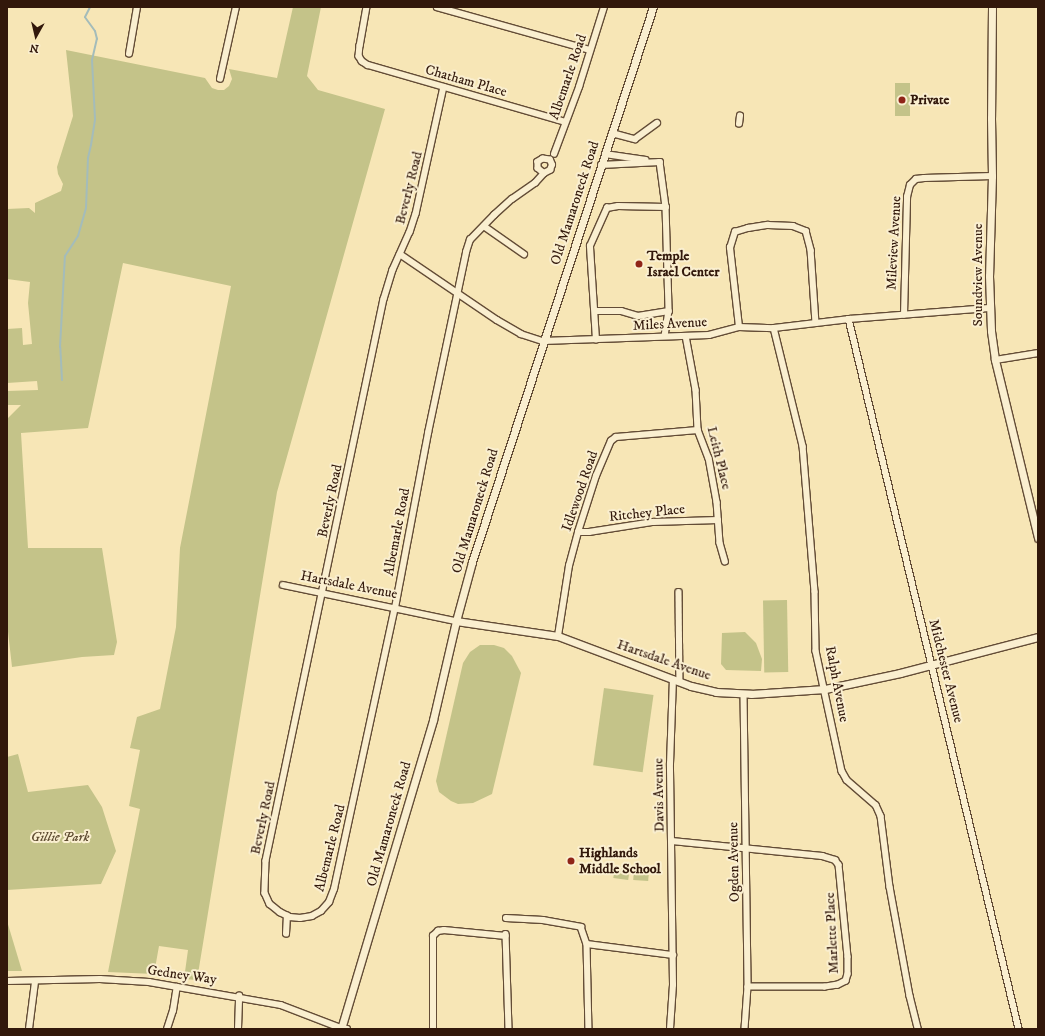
<!DOCTYPE html>
<html>
<head>
<meta charset="utf-8">
<style>
	body { margin:0 }
	#map { position:relative; width:1045px; height:1036px; overflow:hidden; background:#f7e6b6; font-family:"IM FELL DW Pica",serif }
	div>[style] { position:absolute }
	.green>* { inset:0; background:#c4c389; transform-origin:0 0 }
	.stream>* { height:2px; margin:-1px; padding:0 1px; transform-origin:1px; border-radius:1px; background:#a4bcba }
	.roads { filter:drop-shadow(1px 0 #634c36) drop-shadow(-1px 0 #634c36) drop-shadow(0 1px #634c36) drop-shadow(0 -1px #634c36) }
	.street>* { height:5.5px; margin:-2.75px; padding:0 2.75px; transform-origin:2.75px; border-radius:2.75px; background:#faefd0 }
	.secondary>* { height:7px; margin:-3.5px; padding:0 3.5px; transform-origin:3.5px; border-radius:3.5px; background:#faefd0 }
	.dots>* { width:11px; height:11px; translate:-50% -50%; box-sizing:border-box; border:2px solid #faefd0; border-radius:50% }
	span { translate:-50% -50%; white-space:nowrap; text-align:center; line-height:1.15; -webkit-text-stroke:4px #faefd0; paint-order:stroke }
	.street-label { font-size:14px; color:#32180b }
	.poi-label { font-size:14px; color:#32180b; font-weight:700 }
	.left { translate:0 -50%; text-align:left }
	.park-label { font-size:14px; color:#5e4b31; font-style:italic }
	.frame { position:absolute; inset:0; border:8px solid #32180b; pointer-events:none }
	.north { position:absolute; left:16px; top:16px; width:40px; height:40px; -webkit-text-stroke:3px #faefd0; paint-order:stroke; rotate:188deg; font-size:11px; font-weight:700; line-height:16px; text-align:center; color:#32180b }
	.north::after { content:''; display:block; margin:auto; width:14px; height:18px; background:#32180b; clip-path:polygon(50% 0,100% 100%,50% 72%,0 100%) }
</style>
</head>
<body>
<div id="map">
	<div class="green">
		<div style="clip-path:polygon(293px 7px,321px 7px,307px 76px,318px 90px,385px 109px,277px 492px,197px 980px,184px 979px,188px 950px,159px 946px,154px 974px,108px 972px,140px 809px,129px 806px,140px 750px,130px 748px,137px 717px,160px 709px,176px 627px,180px 548px,231px 286px,123px 263px,88px 428px,21px 433px,28px 548px,102px 548px,117px 642px,114px 655px,82px 657px,12px 667px,7px 623px,7px 419px,21px 405px,7px 405px,7px 391px,38px 390px,37px 381px,7px 383px,7px 329px,22px 328px,23px 345px,32px 344px,28px 303px,30px 282px,7px 279px,7px 209px,29px 208px,35px 213px,35px 203px,61px 191px,63px 184px,58px 174px,57px 167px,73px 116px,66px 50px,205px 78px,212px 88px,218px 90px,224px 90px,229px 86px,232px 79px,229px 69px,277px 78px)"></div>
		<div style="left:895px;top:83px;width:15px;height:33px"></div>
		<div style="left:787px;top:600px;width:72px;height:24px;rotate:89deg"></div>
		<div style="clip-path:polygon(745px 632px,756px 643px,762px 659px,761px 671px,726px 670px,721px 664px,722px 633px)"></div>
		<div style="clip-path:polygon(480px 645px,494px 645px,504px 648px,512px 656px,521px 673px,492px 794px,473px 803px,458px 804px,451px 801px,439px 792px,436px 781px,463px 663px,470px 652px)"></div>
		<div style="left:604px;top:688px;width:50px;height:78px;rotate:8deg"></div>
		<div style="clip-path:polygon(18px 754px,28px 792px,88px 785px,102px 807px,116px 851px,101px 884px,7px 890px,7px 757px)"></div>
		<div style="left:615px;top:866px;width:15px;height:12px;rotate:8deg"></div>
		<div style="left:634px;top:869px;width:15px;height:11px;rotate:4deg"></div>
		<div style="clip-path:polygon(7px 921px,22px 971px,7px 971px)"></div>
	</div>
	<div class="stream">
		<div style="left:62px;top:380px;width:33px;rotate:-93deg"></div>
		<div style="left:60px;top:347px;width:91px;rotate:-86.9deg"></div>
		<div style="left:65px;top:256px;width:24px;rotate:-57deg"></div>
		<div style="left:78px;top:236px;width:29px;rotate:-74deg"></div>
		<div style="left:86px;top:208px;width:50px;rotate:-87.7deg"></div>
		<div style="left:88px;top:158px;width:13px;rotate:-77deg"></div>
		<div style="left:91px;top:145px;width:26px;rotate:-81deg"></div>
		<div style="left:95px;top:119px;width:59px;rotate:-92.9deg"></div>
		<div style="left:92px;top:60px;width:22px;rotate:-77deg"></div>
		<div style="left:97px;top:39px;width:8px;rotate:-104deg"></div>
		<div style="left:95px;top:31px;width:17px;rotate:-126deg"></div>
		<div style="left:85px;top:17px;width:11px;rotate:-63deg"></div>
	</div>
	<div class="roads">
		<div class="street">
			<div style="left:367px;top:7px;width:39px;rotate:100deg"></div>
			<div style="left:360px;top:45px;width:11px;rotate:95deg"></div>
			<div style="left:359px;top:56px;width:6px;rotate:59deg"></div>
			<div style="left:362px;top:61px;width:7px;rotate:34deg"></div>
			<div style="left:368px;top:65px;width:205px;rotate:16.1deg"></div>
			<div style="left:437px;top:7px;width:159px;rotate:15.7deg"></div>
			<div style="left:129px;top:54px;width:48px;rotate:-80.3deg"></div>
			<div style="left:220px;top:79px;width:74px;rotate:-77.5deg"></div>
			<div style="left:444px;top:87px;width:130px;rotate:102.4deg"></div>
			<div style="left:416px;top:214px;width:19px;rotate:108deg"></div>
			<div style="left:410px;top:232px;width:42px;rotate:114.1deg"></div>
			<div style="left:393px;top:270px;width:30px;rotate:107deg"></div>
			<div style="left:384px;top:299px;width:574px;rotate:101.86deg"></div>
			<div style="left:266px;top:861px;width:32px;rotate:92deg"></div>
			<div style="left:265px;top:893px;width:12px;rotate:66deg"></div>
			<div style="left:270px;top:904px;width:13px;rotate:39deg"></div>
			<div style="left:280px;top:912px;width:11px;rotate:27deg"></div>
			<div style="left:290px;top:917px;width:10px;rotate:6deg"></div>
			<div style="left:300px;top:918px;width:12px;rotate:-9deg"></div>
			<div style="left:312px;top:916px;width:10px;rotate:-29deg"></div>
			<div style="left:321px;top:911px;width:12px;rotate:-48deg"></div>
			<div style="left:329px;top:902px;width:14px;rotate:-69deg"></div>
			<div style="left:334px;top:889px;width:288px;rotate:-77.8deg"></div>
			<div style="left:395px;top:608px;width:178px;rotate:-79.3deg"></div>
			<div style="left:428px;top:433px;width:185px;rotate:-78.1deg"></div>
			<div style="left:466px;top:252px;width:13px;rotate:-72deg"></div>
			<div style="left:470px;top:240px;width:35px;rotate:-46deg"></div>
			<div style="left:494px;top:215px;width:24px;rotate:-42deg"></div>
			<div style="left:512px;top:199px;width:28px;rotate:-35deg"></div>
			<div style="left:535px;top:183px;width:13px;rotate:-48deg"></div>
			<div style="left:544px;top:173px;width:7px;rotate:-27deg"></div>
			<div style="left:550px;top:170px;width:5px;rotate:-68deg"></div>
			<div style="left:552px;top:165px;width:5px;rotate:-112deg"></div>
			<div style="left:550px;top:160px;width:7px;rotate:-172deg"></div>
			<div style="left:543px;top:159px;width:6px;rotate:149deg"></div>
			<div style="left:538px;top:162px;width:6px;rotate:90deg"></div>
			<div style="left:538px;top:168px;width:8px;rotate:40deg"></div>
			<div style="left:739px;top:124px;width:8px;rotate:-83deg"></div>
			<div style="left:612px;top:133px;width:24px;rotate:15deg"></div>
			<div style="left:635px;top:139px;width:27px;rotate:-36deg"></div>
			<div style="left:554px;top:154px;width:72px;rotate:-69.5deg"></div>
			<div style="left:579px;top:87px;width:84px;rotate:-72.6deg"></div>
			<div style="left:605px;top:154px;width:41px;rotate:8.3deg"></div>
			<div style="left:660px;top:162px;width:45px;rotate:82.4deg"></div>
			<div style="left:601px;top:165px;width:59px;rotate:-2.9deg"></div>
			<div style="left:484px;top:226px;width:49px;rotate:35deg"></div>
			<div style="left:400px;top:254px;width:117px;rotate:34.2deg"></div>
			<div style="left:497px;top:320px;width:28px;rotate:30deg"></div>
			<div style="left:521px;top:334px;width:23px;rotate:18deg"></div>
			<div style="left:543px;top:341px;width:166px;rotate:-2.1deg"></div>
			<div style="left:709px;top:335px;width:31px;rotate:-15deg"></div>
			<div style="left:739px;top:327px;width:35px;rotate:2deg"></div>
			<div style="left:774px;top:328px;width:76px;rotate:-6.8deg"></div>
			<div style="left:849px;top:319px;width:140px;rotate:-4.5deg"></div>
			<div style="left:595px;top:311px;width:26px"></div>
			<div style="left:621px;top:311px;width:18px;rotate:16deg"></div>
			<div style="left:638px;top:316px;width:31px;rotate:-9deg"></div>
			<div style="left:904px;top:315px;width:118px;rotate:-88.5deg"></div>
			<div style="left:907px;top:197px;width:12px;rotate:-76deg"></div>
			<div style="left:910px;top:185px;width:8px;rotate:-45deg"></div>
			<div style="left:916px;top:179px;width:8px;rotate:-7deg"></div>
			<div style="left:924px;top:178px;width:68px;rotate:-1.7deg"></div>
			<div style="left:849px;top:319px;width:730px;rotate:76.53deg"></div>
			<div style="left:739px;top:327px;width:80px;rotate:-96.5deg"></div>
			<div style="left:730px;top:248px;width:17px;rotate:-73deg"></div>
			<div style="left:735px;top:232px;width:14px;rotate:-17deg"></div>
			<div style="left:748px;top:228px;width:20px;rotate:-9deg"></div>
			<div style="left:768px;top:225px;width:25px;rotate:2deg"></div>
			<div style="left:793px;top:226px;width:14px;rotate:21deg"></div>
			<div style="left:806px;top:231px;width:20px;rotate:75deg"></div>
			<div style="left:811px;top:250px;width:73px;rotate:86.1deg"></div>
			<div style="left:774px;top:328px;width:122px;rotate:76.2deg"></div>
			<div style="left:803px;top:446px;width:146px;rotate:85.3deg"></div>
			<div style="left:815px;top:592px;width:59px;rotate:89deg"></div>
			<div style="left:816px;top:651px;width:123px;rotate:77.8deg"></div>
			<div style="left:842px;top:771px;width:10px;rotate:61deg"></div>
			<div style="left:847px;top:780px;width:38px;rotate:41deg"></div>
			<div style="left:876px;top:805px;width:12px;rotate:66deg"></div>
			<div style="left:881px;top:816px;width:72px;rotate:82.8deg"></div>
			<div style="left:890px;top:887px;width:111px;rotate:79.6deg"></div>
			<div style="left:910px;top:996px;width:34px;rotate:76deg"></div>
			<div style="left:686px;top:336px;width:55px;rotate:79.5deg"></div>
			<div style="left:696px;top:390px;width:40px;rotate:87.1deg"></div>
			<div style="left:698px;top:430px;width:30px;rotate:69deg"></div>
			<div style="left:709px;top:458px;width:45px;rotate:79.7deg"></div>
			<div style="left:717px;top:502px;width:41px;rotate:85.8deg"></div>
			<div style="left:720px;top:543px;width:19px;rotate:74deg"></div>
			<div style="left:596px;top:340px;width:94px;rotate:-93.7deg"></div>
			<div style="left:590px;top:246px;width:42px;rotate:-65.9deg"></div>
			<div style="left:607px;top:208px;width:11px;rotate:-10deg"></div>
			<div style="left:618px;top:206px;width:48px;rotate:1.2deg"></div>
			<div style="left:666px;top:207px;width:104px;rotate:88.3deg"></div>
			<div style="left:669px;top:311px;width:24px;rotate:99deg"></div>
			<div style="left:995px;top:360px;width:44px;rotate:-9.2deg"></div>
			<div style="left:578px;top:532px;width:11px"></div>
			<div style="left:589px;top:532px;width:65px;rotate:-8.9deg"></div>
			<div style="left:653px;top:522px;width:65px;rotate:-1.8deg"></div>
			<div style="left:283px;top:585px;width:177px;rotate:11.8deg"></div>
			<div style="left:679px;top:592px;width:90px;rotate:89.4deg"></div>
			<div style="left:558px;top:636px;width:71px;rotate:-81.1deg"></div>
			<div style="left:569px;top:566px;width:35px;rotate:-75deg"></div>
			<div style="left:578px;top:532px;width:59px;rotate:-72.2deg"></div>
			<div style="left:596px;top:476px;width:38px;rotate:-67deg"></div>
			<div style="left:611px;top:441px;width:6px;rotate:-39deg"></div>
			<div style="left:616px;top:437px;width:82px;rotate:-4.9deg"></div>
			<div style="left:744px;top:694px;width:293px;rotate:89.2deg"></div>
			<div style="left:748px;top:987px;width:42px;rotate:94.1deg"></div>
			<div style="left:672px;top:841px;width:151px;rotate:5.7deg"></div>
			<div style="left:822px;top:856px;width:14px;rotate:17deg"></div>
			<div style="left:835px;top:860px;width:6px;rotate:51deg"></div>
			<div style="left:839px;top:865px;width:92px;rotate:84.4deg"></div>
			<div style="left:848px;top:957px;width:17px;rotate:90deg"></div>
			<div style="left:848px;top:974px;width:7px;rotate:106deg"></div>
			<div style="left:846px;top:981px;width:9px;rotate:153deg"></div>
			<div style="left:838px;top:985px;width:13px;rotate:171deg"></div>
			<div style="left:825px;top:987px;width:77px;rotate:180deg"></div>
			<div style="left:506px;top:918px;width:37px;rotate:3deg"></div>
			<div style="left:543px;top:920px;width:39px;rotate:10deg"></div>
			<div style="left:581px;top:927px;width:18px;rotate:71deg"></div>
			<div style="left:587px;top:944px;width:85px;rotate:88.7deg"></div>
			<div style="left:286px;top:934px;width:18px;rotate:-87deg"></div>
			<div style="left:506px;top:934px;width:95px;rotate:88.2deg"></div>
			<div style="left:587px;top:944px;width:87px;rotate:7.3deg"></div>
			<div style="left:7px;top:981px;width:93px;rotate:-1.2deg"></div>
			<div style="left:100px;top:979px;width:49px;rotate:3.5deg"></div>
			<div style="left:149px;top:982px;width:134px;rotate:9.9deg"></div>
			<div style="left:281px;top:1005px;width:64px;rotate:21deg"></div>
			<div style="left:341px;top:1028px;width:6px;rotate:9deg"></div>
			<div style="left:29px;top:1029px;width:47px;rotate:-82.7deg"></div>
			<div style="left:167px;top:1029px;width:19px;rotate:-72deg"></div>
			<div style="left:173px;top:1011px;width:24px;rotate:-81deg"></div>
			<div style="left:238px;top:1029px;width:33px;rotate:-88deg"></div>
			<div style="left:433px;top:1029px;width:93px;rotate:-90deg"></div>
			<div style="left:433px;top:936px;width:7px;rotate:-45deg"></div>
			<div style="left:438px;top:931px;width:6px;rotate:-9deg"></div>
			<div style="left:444px;top:930px;width:62px;rotate:5.5deg"></div>
			<div style="left:670px;top:1029px;width:44px;rotate:-86.1deg"></div>
			<div style="left:673px;top:985px;width:221px;rotate:-90.8deg"></div>
			<div style="left:670px;top:764px;width:84px;rotate:-88deg"></div>
		</div>
		<div class="secondary">
			<div style="left:992px;top:7px;width:111px;rotate:90.5deg"></div>
			<div style="left:991px;top:118px;width:58px;rotate:89deg"></div>
			<div style="left:992px;top:176px;width:100px;rotate:91.7deg"></div>
			<div style="left:989px;top:276px;width:55px;rotate:87.9deg"></div>
			<div style="left:991px;top:331px;width:29px;rotate:82deg"></div>
			<div style="left:995px;top:360px;width:183px;rotate:76.4deg"></div>
			<div style="left:456px;top:621px;width:103px;rotate:8.4deg"></div>
			<div style="left:558px;top:636px;width:142px;rotate:20.6deg"></div>
			<div style="left:691px;top:686px;width:26px;rotate:13deg"></div>
			<div style="left:716px;top:692px;width:35px;rotate:3deg"></div>
			<div style="left:751px;top:694px;width:74px;rotate:-3.9deg"></div>
			<div style="left:825px;top:689px;width:77px;rotate:-12deg"></div>
			<div style="left:900px;top:673px;width:143px;rotate:-14.6deg"></div>
			<div style="left:341px;top:1029px;width:322px;rotate:-73.4deg"></div>
			<div style="left:433px;top:720px;width:102px;rotate:-76.9deg"></div>
			<div style="left:456px;top:621px;width:61px;rotate:-74.8deg"></div>
			<div style="left:472px;top:562px;width:584px;rotate:-71.94deg"></div>
		</div>
	</div>
	<div class="dots">
		<div style="left:902px;top:100px;background:#8f2418"></div>
		<div style="left:639px;top:264px;background:#8f2418"></div>
		<div style="left:571px;top:861px;background:#8f2418"></div>
	</div>
	<div class="street-label">
		<span style="left:568px;top:77px;rotate:-71deg">Albemarle Road</span>
		<span style="left:466px;top:81px;rotate:16deg">Chatham Place</span>
		<span style="left:409px;top:188px;rotate:-76deg">Beverly Road</span>
		<span style="left:575px;top:203px;rotate:-72deg">Old Mamaroneck Road</span>
		<span style="left:894px;top:243px;rotate:-87deg">Mileview Avenue</span>
		<span style="left:978px;top:275px;rotate:-90deg">Soundview Avenue</span>
		<span style="left:670px;top:324px;rotate:-3deg">Miles Avenue</span>
		<span style="left:719px;top:458px;rotate:76deg">Leith Place</span>
		<span style="left:580px;top:491px;rotate:-71deg">Idlewood Road</span>
		<span style="left:330px;top:501px;rotate:-78deg">Beverly Road</span>
		<span style="left:475px;top:511px;rotate:-73deg">Old Mamaroneck Road</span>
		<span style="left:647px;top:513px;rotate:-6deg">Ritchey Place</span>
		<span style="left:397px;top:532px;rotate:-79deg">Albemarle Road</span>
		<span style="left:349px;top:585px;rotate:11deg">Hartsdale Avenue</span>
		<span style="left:664px;top:660px;rotate:19deg">Hartsdale Avenue</span>
		<span style="left:946px;top:671px;rotate:76deg">Midchester Avenue</span>
		<span style="left:837px;top:684px;rotate:79deg">Ralph Avenue</span>
		<span style="left:659px;top:795px;rotate:-91deg">Davis Avenue</span>
		<span style="left:263px;top:818px;rotate:-78deg">Beverly Road</span>
		<span style="left:389px;top:824px;rotate:-74deg">Old Mamaroneck Road</span>
		<span style="left:330px;top:848px;rotate:-76deg">Albemarle Road</span>
		<span style="left:734px;top:862px;rotate:-91deg">Ogden Avenue</span>
		<span style="left:832px;top:933px;rotate:-93deg">Marlette Place</span>
		<span style="left:182px;top:975px;rotate:8deg">Gedney Way</span>
	</div>
	<div class="poi-label">
		<span class="left" style="left:910px;top:100px">Private</span>
		<span class="left" style="left:647px;top:264px">Temple<br>Israel Center</span>
		<span class="left" style="left:579px;top:861px">Highlands<br>Middle School</span>
	</div>
	<div class="park-label">
		<span style="left:60px;top:837px">Gillie Park</span>
	</div>
	<div class="frame"></div>
	<div class="north">N</div>
</div>
</body>
</html>
